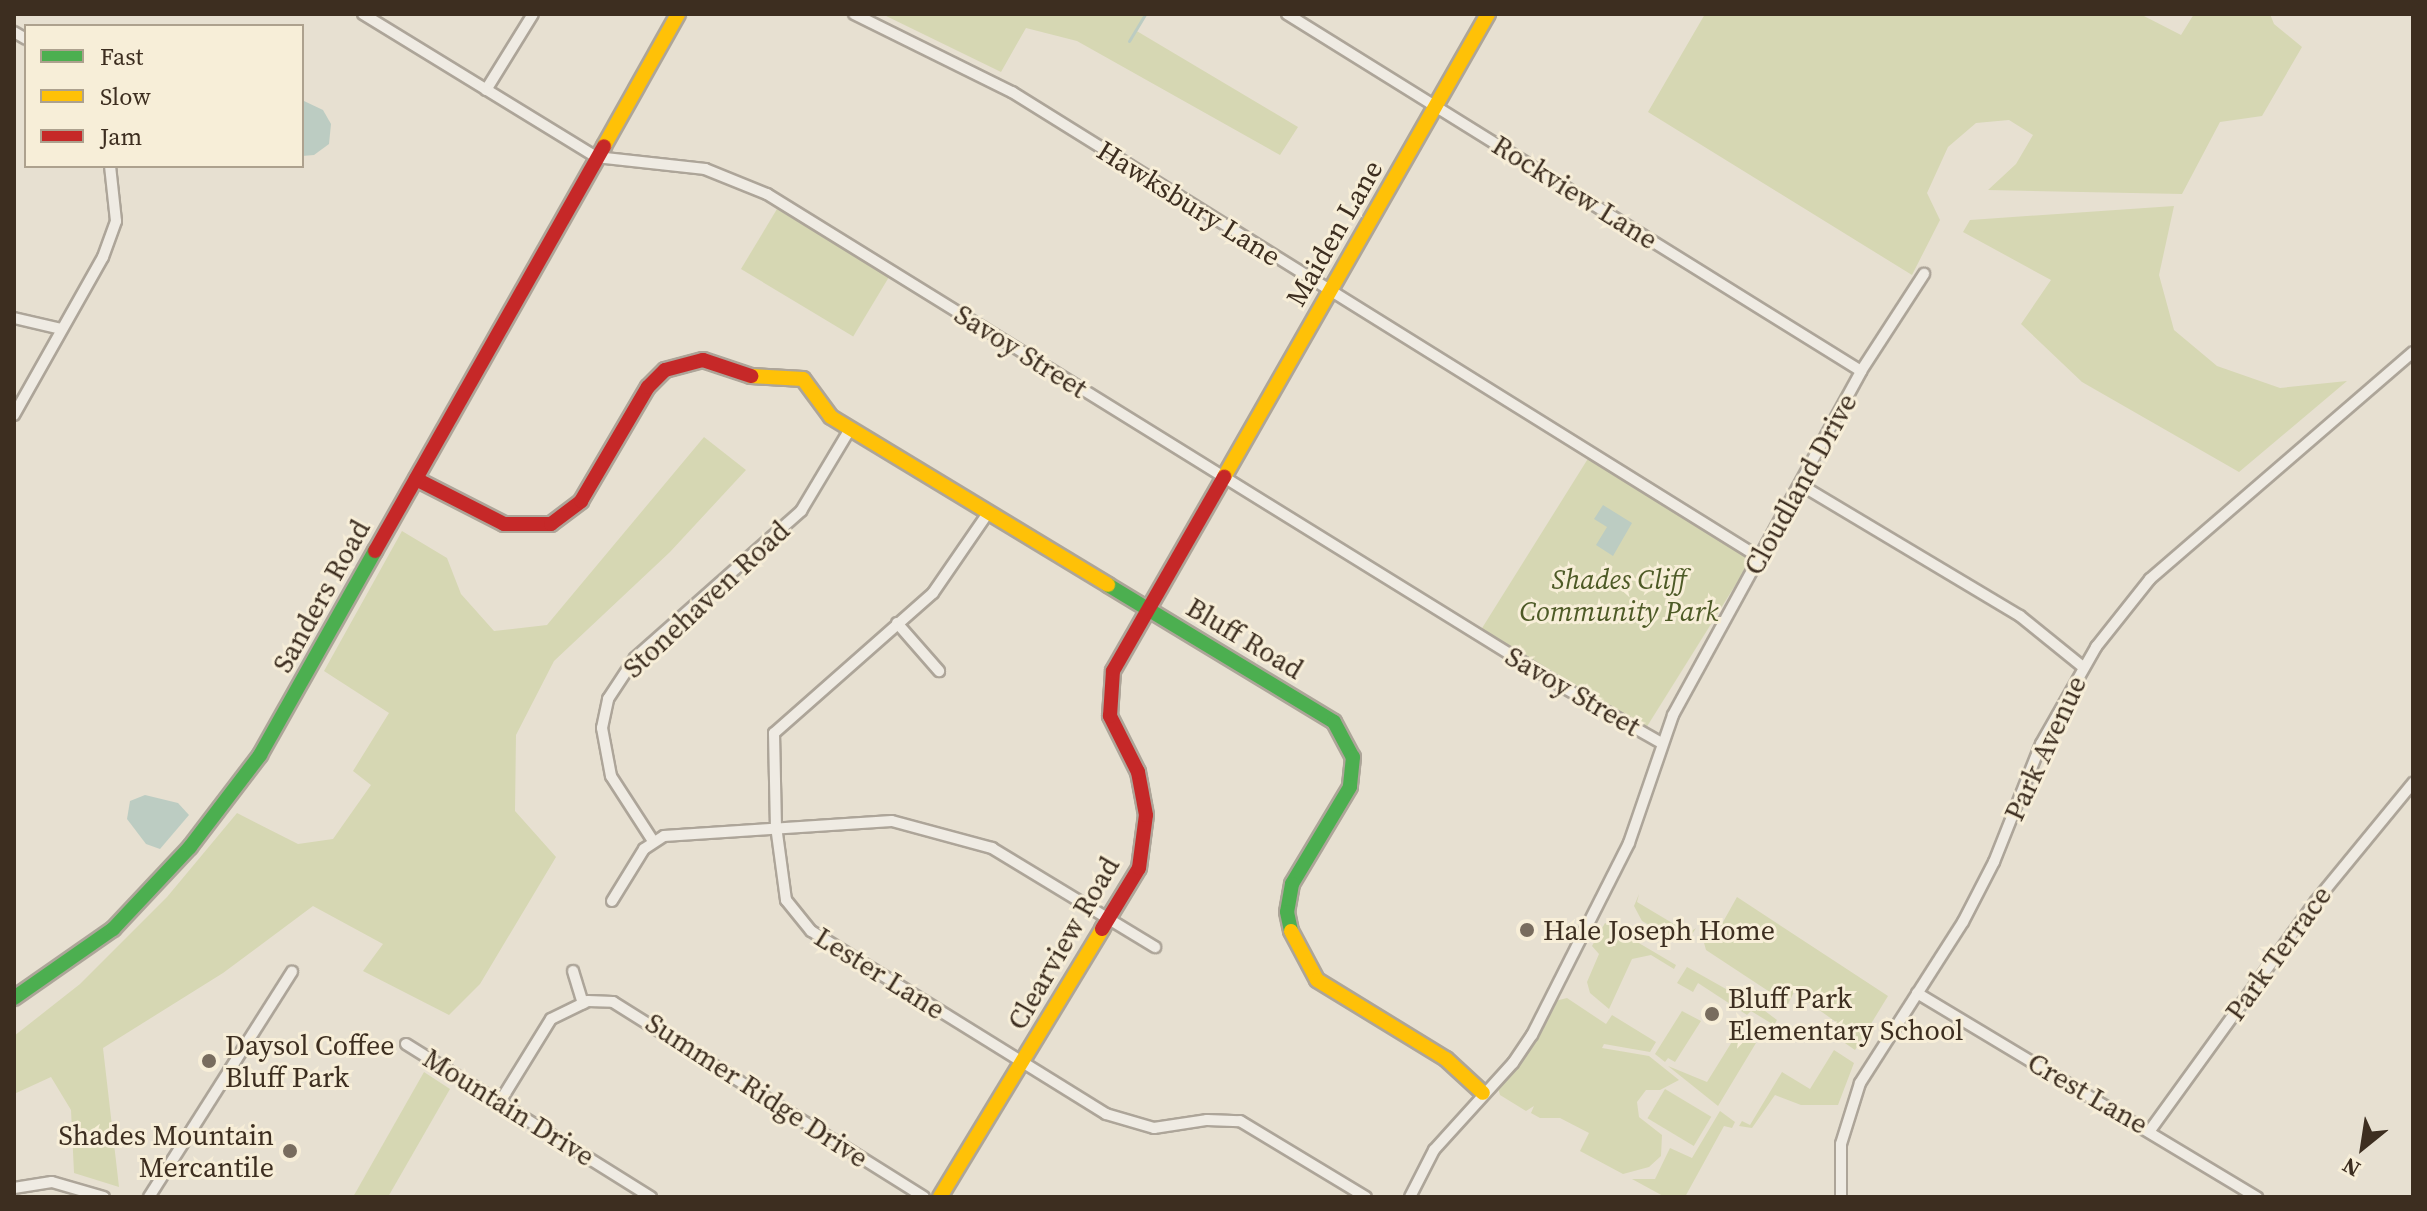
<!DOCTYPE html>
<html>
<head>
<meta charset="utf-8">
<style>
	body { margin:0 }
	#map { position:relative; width:2427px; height:1211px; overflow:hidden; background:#e7e0d1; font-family:"Source Serif 4",serif }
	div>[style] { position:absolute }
	.green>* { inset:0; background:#d6d7b3; transform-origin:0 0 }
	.water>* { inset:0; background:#bcccc2 }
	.stream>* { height:3px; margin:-1.5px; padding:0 1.5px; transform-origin:1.5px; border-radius:1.5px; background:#bcccc2 }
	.roads { filter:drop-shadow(2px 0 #ada599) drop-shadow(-2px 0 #ada599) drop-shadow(0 2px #ada599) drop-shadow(0 -2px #ada599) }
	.street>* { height:10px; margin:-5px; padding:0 5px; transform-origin:5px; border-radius:5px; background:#efebe3 }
	.fast>* { height:14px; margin:-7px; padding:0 7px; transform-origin:7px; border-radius:7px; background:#4caf50 }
	.slow>* { height:14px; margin:-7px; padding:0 7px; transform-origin:7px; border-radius:7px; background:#ffc107 }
	.jam>* { height:14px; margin:-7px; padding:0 7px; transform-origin:7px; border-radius:7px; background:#c62828 }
	.dots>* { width:22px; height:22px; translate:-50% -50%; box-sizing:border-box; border:4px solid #f7eed8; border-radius:50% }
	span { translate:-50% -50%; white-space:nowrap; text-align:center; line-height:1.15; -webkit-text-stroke:6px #f7eed8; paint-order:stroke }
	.street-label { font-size:28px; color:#3d2e20 }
	.park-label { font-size:28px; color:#4d5a26; font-style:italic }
	.poi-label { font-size:28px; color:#3d2e20 }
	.left { translate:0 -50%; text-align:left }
	.right { translate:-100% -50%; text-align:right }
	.frame { position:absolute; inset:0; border:16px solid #3d2e20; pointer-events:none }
	.legend { position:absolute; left:24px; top:24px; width:280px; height:144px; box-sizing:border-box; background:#f7eed8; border:2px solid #ada18e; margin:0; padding:10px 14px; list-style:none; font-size:24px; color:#3d2e20 }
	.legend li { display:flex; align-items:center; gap:16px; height:40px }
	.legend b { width:40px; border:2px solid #ada18e }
	.north { position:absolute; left:2323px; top:1107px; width:80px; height:80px; -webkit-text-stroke:6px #f7eed8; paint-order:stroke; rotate:210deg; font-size:22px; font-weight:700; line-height:32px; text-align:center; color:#3d2e20 }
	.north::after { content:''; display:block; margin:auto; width:28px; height:36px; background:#3d2e20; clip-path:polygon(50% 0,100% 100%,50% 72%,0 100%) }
</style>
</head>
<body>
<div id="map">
	<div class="green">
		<div style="clip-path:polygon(882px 14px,1146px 14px,1135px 30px,1298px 127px,1280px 155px,1077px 41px,1026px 28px,1001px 72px)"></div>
		<div style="clip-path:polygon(1705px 14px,2140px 14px,2181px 35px,2194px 14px,2270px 14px,2274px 24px,2302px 47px,2262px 116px,2220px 122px,2182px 194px,1988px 190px,2016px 164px,2033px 135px,2009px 120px,1976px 123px,1948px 147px,1927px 193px,1940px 220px,1912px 275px,1648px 112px)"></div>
		<div style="clip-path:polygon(2174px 206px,2159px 275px,2174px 330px,2217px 366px,2280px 388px,2347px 381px,2239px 472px,2082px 382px,2021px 324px,2051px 280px,1963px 232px,1970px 220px)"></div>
		<div style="left:777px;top:209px;width:131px;height:70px;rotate:31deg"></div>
		<div style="clip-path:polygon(704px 437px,746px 470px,670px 552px,554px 661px,516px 735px,515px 811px,556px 857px,480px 984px,449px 1015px,363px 971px,383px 944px,313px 906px,223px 973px,103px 1048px,119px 1187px,74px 1173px,71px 1110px,51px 1077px,14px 1094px,14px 1036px,80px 984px,167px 897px,237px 813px,298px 844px,333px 839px,371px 785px,353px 771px,389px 713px,324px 671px,402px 531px,447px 558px,461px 594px,494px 631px,547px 625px)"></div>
		<div style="left:1589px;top:457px;width:192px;height:204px;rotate:32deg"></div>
		<div style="clip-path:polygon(1639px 894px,1637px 902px,1689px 933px,1696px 928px,1687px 942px,1678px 942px,1642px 921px,1634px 906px)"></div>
		<div style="clip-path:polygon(1737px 897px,1888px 996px,1855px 1050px,1842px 1041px,1843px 1027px,1794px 992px,1788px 1004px,1706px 950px,1703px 939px,1706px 935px,1714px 938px)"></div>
		<div style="clip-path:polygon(1605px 923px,1676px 965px,1674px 969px,1651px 955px,1632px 959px,1609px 1009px,1590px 993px,1587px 982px,1599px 954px,1592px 946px)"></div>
		<div style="clip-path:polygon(1687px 967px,1765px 1011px,1777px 1020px,1774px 1025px,1751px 1011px,1747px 1015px,1698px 983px,1693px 992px,1677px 983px)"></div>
		<div style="clip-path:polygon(1567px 998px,1606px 1024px,1612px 1015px,1656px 1042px,1650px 1052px,1604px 1044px,1602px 1048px,1649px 1056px,1679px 1080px,1660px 1090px,1646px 1090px,1637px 1102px,1639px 1117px,1662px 1135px,1661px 1156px,1649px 1167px,1623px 1174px,1580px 1151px,1589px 1133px,1560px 1118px,1540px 1118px,1531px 1113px,1534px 1106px,1526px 1111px,1500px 1095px,1498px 1088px,1555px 1001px)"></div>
		<div style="clip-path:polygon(1682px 1011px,1701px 1021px,1675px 1062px,1668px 1058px,1665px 1062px,1655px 1054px)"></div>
		<div style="clip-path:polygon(1738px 1032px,1756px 1043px,1718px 1106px,1668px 1066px,1707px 1082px)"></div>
		<div style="clip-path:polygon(1834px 1050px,1854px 1063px,1838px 1105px,1801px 1105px,1775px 1095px,1752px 1128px,1739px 1126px,1742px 1121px,1750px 1125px,1782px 1072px,1810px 1089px)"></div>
		<div style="clip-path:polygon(424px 1072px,450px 1089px,388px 1197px,353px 1197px)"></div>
		<div style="left:1665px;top:1089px;width:54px;height:34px;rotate:31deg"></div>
		<div style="clip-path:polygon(1720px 1111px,1735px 1122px,1732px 1128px,1724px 1126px,1685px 1197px,1665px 1197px,1632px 1179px,1655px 1179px,1670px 1148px,1692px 1158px)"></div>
	</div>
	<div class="water">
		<div style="clip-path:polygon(304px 101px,323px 110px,331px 124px,329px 144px,314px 155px,302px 156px)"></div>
		<div style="clip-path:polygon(1603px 505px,1632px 523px,1613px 556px,1596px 545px,1607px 527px,1594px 519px)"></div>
		<div style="clip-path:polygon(145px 795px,178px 803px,189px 815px,160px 849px,146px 844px,127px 819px,130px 801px)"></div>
	</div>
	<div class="stream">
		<div style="left:1129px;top:41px;width:31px;rotate:-59deg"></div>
	</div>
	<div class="roads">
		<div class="street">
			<div style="left:363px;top:14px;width:273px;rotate:31.5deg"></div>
			<div style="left:596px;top:157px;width:110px;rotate:6.3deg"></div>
			<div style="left:705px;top:169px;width:67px;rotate:22deg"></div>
			<div style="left:767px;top:194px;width:936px;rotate:31.77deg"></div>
			<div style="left:1563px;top:687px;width:112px;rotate:29.6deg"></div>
			<div style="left:854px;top:14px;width:176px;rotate:26.3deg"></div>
			<div style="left:1012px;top:92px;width:881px;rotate:31.92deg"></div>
			<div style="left:1287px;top:14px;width:676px;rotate:31.88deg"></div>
			<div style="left:14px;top:32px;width:14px;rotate:30deg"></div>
			<div style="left:486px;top:90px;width:89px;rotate:-58.3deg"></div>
			<div style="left:14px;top:318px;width:48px;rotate:13.2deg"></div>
			<div style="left:14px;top:415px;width:181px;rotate:-60.6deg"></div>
			<div style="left:103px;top:257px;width:38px;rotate:-70deg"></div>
			<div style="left:116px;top:221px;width:55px;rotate:-96.2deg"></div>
			<div style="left:1801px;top:485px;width:255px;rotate:30.9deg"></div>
			<div style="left:2020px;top:616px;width:81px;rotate:39deg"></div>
			<div style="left:988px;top:513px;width:97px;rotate:124.5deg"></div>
			<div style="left:933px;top:593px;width:212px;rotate:138.6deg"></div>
			<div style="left:774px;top:733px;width:93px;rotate:88.8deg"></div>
			<div style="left:776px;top:826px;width:75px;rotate:82.3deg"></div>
			<div style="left:786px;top:900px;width:40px;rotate:51deg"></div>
			<div style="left:811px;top:931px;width:347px;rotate:31.8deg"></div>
			<div style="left:1106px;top:1114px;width:50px;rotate:16.3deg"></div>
			<div style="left:1154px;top:1128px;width:54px;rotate:-8.6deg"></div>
			<div style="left:1207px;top:1120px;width:33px;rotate:2deg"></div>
			<div style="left:1240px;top:1121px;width:147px;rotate:31.1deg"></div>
			<div style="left:897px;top:623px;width:64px;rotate:48.8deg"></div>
			<div style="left:653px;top:841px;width:77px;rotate:-122.9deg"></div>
			<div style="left:611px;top:776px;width:49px;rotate:-100.6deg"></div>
			<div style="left:602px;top:728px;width:30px;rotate:-78deg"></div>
			<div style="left:608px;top:699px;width:49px;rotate:-56.6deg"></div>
			<div style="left:635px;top:658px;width:222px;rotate:-41.5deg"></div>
			<div style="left:801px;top:511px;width:96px;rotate:-59.1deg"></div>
			<div style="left:612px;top:901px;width:61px;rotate:-58.4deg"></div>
			<div style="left:644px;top:849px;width:24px;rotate:-33deg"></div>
			<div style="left:664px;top:836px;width:228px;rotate:-3.8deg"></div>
			<div style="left:892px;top:821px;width:104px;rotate:15.1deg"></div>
			<div style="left:992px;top:848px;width:191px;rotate:31.3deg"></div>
			<div style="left:573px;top:971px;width:34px;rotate:73deg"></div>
			<div style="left:1917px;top:993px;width:397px;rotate:31deg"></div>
			<div style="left:406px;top:1044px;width:289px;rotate:32deg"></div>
			<div style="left:501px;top:1100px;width:95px;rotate:-58.3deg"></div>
			<div style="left:551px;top:1019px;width:41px;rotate:-25.9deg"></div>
			<div style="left:588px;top:1001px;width:25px;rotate:2deg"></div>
			<div style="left:613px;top:1002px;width:367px;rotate:32.1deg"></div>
			<div style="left:2151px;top:1129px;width:281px;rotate:-54.1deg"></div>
			<div style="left:2316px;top:901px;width:153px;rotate:-50.6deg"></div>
			<div style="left:14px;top:1188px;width:38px;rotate:-9deg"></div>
			<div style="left:52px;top:1182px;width:54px;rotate:16.1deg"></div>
			<div style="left:149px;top:1197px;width:267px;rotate:-57.6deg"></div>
			<div style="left:1410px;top:1197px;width:53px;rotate:-62.9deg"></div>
			<div style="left:1434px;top:1150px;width:118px;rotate:-47.8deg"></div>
			<div style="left:1513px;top:1063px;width:34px;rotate:-56deg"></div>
			<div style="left:1532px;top:1035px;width:215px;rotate:-63.2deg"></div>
			<div style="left:1629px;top:843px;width:135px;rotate:-71deg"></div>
			<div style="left:1673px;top:715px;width:392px;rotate:-61.3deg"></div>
			<div style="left:1861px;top:371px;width:116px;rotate:-57deg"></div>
			<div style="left:1841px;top:1197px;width:53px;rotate:-90deg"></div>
			<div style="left:1841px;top:1144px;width:64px;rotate:-72.7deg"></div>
			<div style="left:1860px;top:1083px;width:191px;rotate:-57.4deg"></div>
			<div style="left:1963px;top:922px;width:68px;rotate:-62.7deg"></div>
			<div style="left:1994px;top:862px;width:127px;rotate:-68.3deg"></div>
			<div style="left:2041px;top:744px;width:112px;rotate:-60.4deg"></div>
			<div style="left:2096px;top:647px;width:87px;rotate:-51.5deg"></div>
			<div style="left:2150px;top:579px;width:347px;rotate:-40.8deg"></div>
		</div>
		<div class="fast">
			<div style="left:1108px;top:585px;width:264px;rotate:31.2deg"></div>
			<div style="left:1334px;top:722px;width:40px;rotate:62deg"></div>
			<div style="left:1353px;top:757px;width:30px;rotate:96deg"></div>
			<div style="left:1350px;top:787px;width:113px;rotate:120.9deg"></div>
			<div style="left:1292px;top:884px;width:28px;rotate:100deg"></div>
			<div style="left:1287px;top:912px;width:19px;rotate:78deg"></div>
			<div style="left:14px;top:998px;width:121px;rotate:-34.9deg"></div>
			<div style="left:113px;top:929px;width:112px;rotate:-46.8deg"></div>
			<div style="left:190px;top:847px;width:116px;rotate:-52.7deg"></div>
			<div style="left:260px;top:755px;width:234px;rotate:-60.6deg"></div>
		</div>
		<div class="slow">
			<div style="left:604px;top:146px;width:151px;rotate:-60.7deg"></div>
			<div style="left:751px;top:376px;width:52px;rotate:3.3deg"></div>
			<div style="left:803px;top:379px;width:47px;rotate:53.6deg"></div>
			<div style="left:831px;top:417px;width:324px;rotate:31.2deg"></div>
			<div style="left:1224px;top:477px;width:533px;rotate:-60.31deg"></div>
			<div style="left:1291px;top:931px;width:55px;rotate:62deg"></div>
			<div style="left:1317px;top:980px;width:151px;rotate:31.5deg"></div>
			<div style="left:1446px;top:1059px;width:50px;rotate:42.6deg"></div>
			<div style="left:940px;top:1197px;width:313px;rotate:-58.8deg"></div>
		</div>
		<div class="jam">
			<div style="left:416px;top:479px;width:99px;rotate:27.1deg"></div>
			<div style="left:504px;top:524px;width:47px"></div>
			<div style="left:551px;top:524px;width:38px;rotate:-37deg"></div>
			<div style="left:581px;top:501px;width:132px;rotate:-59.6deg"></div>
			<div style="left:648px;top:387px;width:24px;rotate:-45deg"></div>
			<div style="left:665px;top:370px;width:39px;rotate:-15deg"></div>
			<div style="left:703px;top:360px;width:51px;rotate:18.4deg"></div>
			<div style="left:375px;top:551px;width:465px;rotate:-60.5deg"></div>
			<div style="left:1102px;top:929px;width:71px;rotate:-58.8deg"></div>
			<div style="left:1139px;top:868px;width:53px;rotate:-82.5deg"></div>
			<div style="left:1146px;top:815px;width:44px;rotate:-100.5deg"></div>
			<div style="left:1138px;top:772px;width:63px;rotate:-116.6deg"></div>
			<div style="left:1110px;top:716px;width:45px;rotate:-86.2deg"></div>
			<div style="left:1113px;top:671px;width:224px;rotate:-60.2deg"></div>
		</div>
	</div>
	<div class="dots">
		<div style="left:1527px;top:930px;background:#786c5e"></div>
		<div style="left:1712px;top:1014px;background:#786c5e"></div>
		<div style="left:209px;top:1061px;background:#786c5e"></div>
		<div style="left:290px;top:1151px;background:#786c5e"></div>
	</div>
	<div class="street-label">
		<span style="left:1575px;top:192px;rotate:32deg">Rockview Lane</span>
		<span style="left:1189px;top:203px;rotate:32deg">Hawksbury Lane</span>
		<span style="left:1334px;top:233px;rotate:-60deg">Maiden Lane</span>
		<span style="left:1021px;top:351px;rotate:32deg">Savoy Street</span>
		<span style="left:1800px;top:484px;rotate:-61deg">Cloudland Drive</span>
		<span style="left:321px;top:596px;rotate:-61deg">Sanders Road</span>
		<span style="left:706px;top:599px;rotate:-43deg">Stonehaven Road</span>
		<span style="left:1245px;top:638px;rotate:31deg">Bluff Road</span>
		<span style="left:1573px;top:691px;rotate:30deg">Savoy Street</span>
		<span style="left:2045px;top:748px;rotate:-65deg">Park Avenue</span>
		<span style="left:1063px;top:943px;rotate:-60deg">Clearview Road</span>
		<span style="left:2278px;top:953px;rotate:-54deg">Park Terrace</span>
		<span style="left:880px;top:973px;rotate:32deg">Lester Lane</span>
		<span style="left:757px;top:1090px;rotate:33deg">Summer Ridge Drive</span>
		<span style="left:2088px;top:1093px;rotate:30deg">Crest Lane</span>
		<span style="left:509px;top:1107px;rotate:32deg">Mountain Drive</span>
	</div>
	<div class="park-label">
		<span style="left:1619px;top:595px">Shades Cliff<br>Community Park</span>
	</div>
	<div class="poi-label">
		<span class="left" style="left:1543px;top:930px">Hale Joseph Home</span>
		<span class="left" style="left:1728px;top:1014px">Bluff Park<br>Elementary School</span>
		<span class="left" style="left:225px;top:1061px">Daysol Coffee<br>Bluff Park</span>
		<span class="right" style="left:274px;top:1151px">Shades Mountain<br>Mercantile</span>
	</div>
	<div class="frame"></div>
	<ul class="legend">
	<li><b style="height:10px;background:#4caf50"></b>Fast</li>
	<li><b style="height:10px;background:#ffc107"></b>Slow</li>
	<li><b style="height:10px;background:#c62828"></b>Jam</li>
	</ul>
	<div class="north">N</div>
</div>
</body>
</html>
